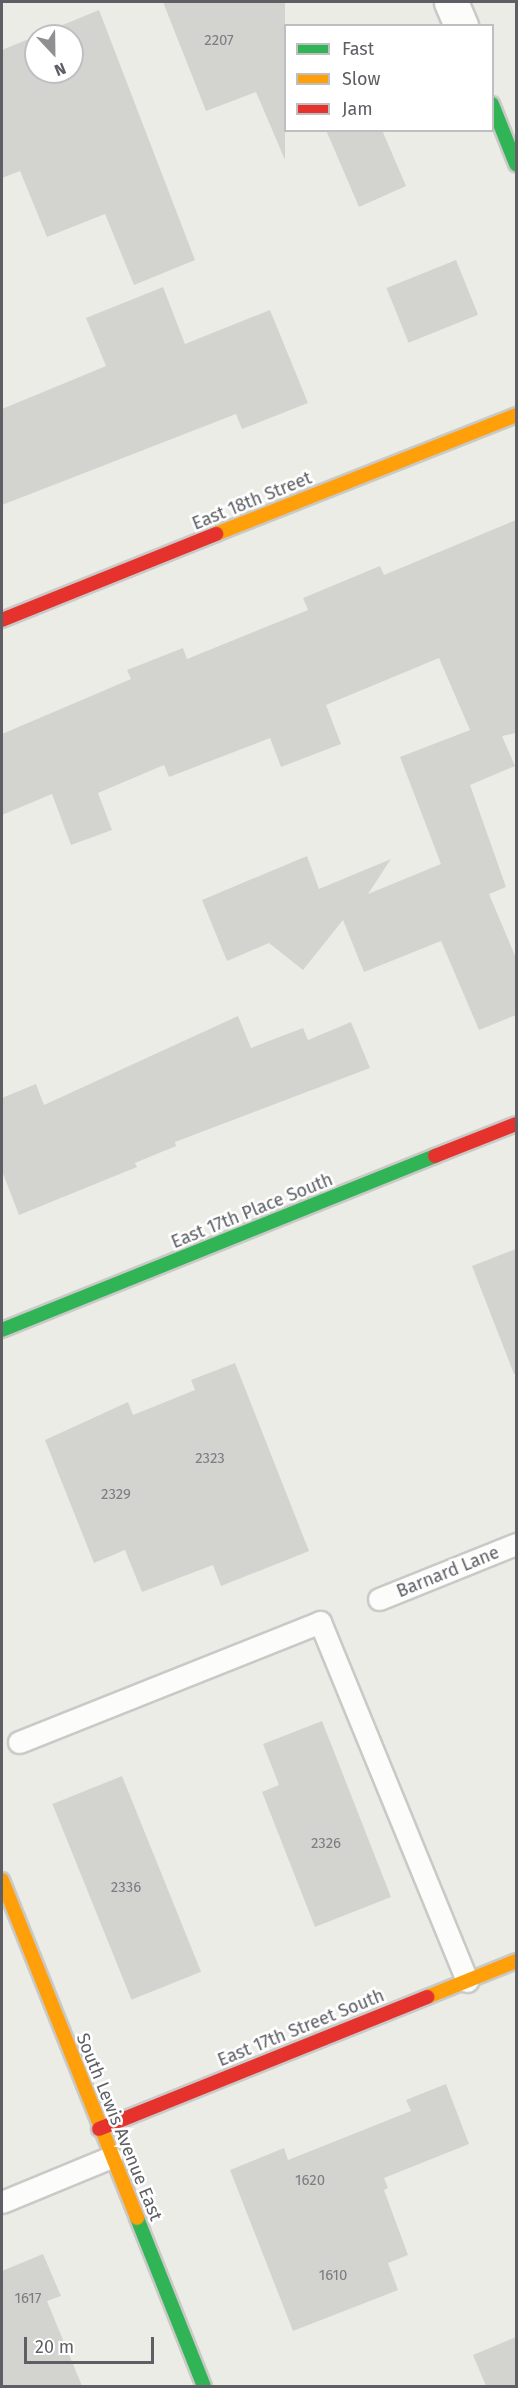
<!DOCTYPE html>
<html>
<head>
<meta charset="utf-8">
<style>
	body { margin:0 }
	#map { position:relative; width:518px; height:2388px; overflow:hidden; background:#ecece7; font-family:"Fira Sans",sans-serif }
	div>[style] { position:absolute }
	.building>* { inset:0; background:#d3d3d0; transform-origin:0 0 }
	.roads { filter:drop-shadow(2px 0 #c9c9c7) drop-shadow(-2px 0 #c9c9c7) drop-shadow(0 2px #c9c9c7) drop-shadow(0 -2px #c9c9c7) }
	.lane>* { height:21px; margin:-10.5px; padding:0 10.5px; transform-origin:10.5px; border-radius:10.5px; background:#fcfcfb }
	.street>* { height:33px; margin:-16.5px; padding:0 16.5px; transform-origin:16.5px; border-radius:16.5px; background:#fcfcfb }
	.fast>* { height:14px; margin:-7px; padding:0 7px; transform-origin:7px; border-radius:7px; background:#30b455 }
	.slow>* { height:14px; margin:-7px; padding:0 7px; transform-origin:7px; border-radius:7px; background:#ff9f0a }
	.jam>* { height:14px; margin:-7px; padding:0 7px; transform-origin:7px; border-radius:7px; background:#e5322d }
	span { translate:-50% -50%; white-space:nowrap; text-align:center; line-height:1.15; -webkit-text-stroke:5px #fff; paint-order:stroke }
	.number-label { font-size:15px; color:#7c7d80 }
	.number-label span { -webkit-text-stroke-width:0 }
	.street-label { font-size:18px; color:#5d5f64 }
	.frame { position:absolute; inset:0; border:3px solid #5d5f64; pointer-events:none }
	.legend { position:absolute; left:284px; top:24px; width:210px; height:108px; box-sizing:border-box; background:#fff; border:2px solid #bebfc1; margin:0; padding:8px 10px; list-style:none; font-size:18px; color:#5d5f64 }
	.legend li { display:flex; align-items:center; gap:12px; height:30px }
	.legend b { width:30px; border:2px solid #bebfc1 }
	.north { position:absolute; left:24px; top:24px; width:60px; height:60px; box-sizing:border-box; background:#fff; border:2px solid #bebfc1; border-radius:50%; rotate:158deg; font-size:16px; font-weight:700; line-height:24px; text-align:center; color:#5d5f64 }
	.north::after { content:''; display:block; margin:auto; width:21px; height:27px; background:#8f9092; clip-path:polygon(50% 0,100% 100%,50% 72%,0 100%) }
	.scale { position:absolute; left:24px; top:2337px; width:130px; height:27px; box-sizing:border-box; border:3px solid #5d5f64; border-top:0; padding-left:8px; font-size:18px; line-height:21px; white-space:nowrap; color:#5d5f64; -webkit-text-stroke:4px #fff; paint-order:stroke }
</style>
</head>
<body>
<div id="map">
	<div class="building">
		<div style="clip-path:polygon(163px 2px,285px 2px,285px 160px,256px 92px,206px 111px)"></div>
		<div style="clip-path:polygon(evenodd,99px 10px,195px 260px,134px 285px,105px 214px,47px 237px,20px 171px,2px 178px,2px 50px,99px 10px,36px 36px,72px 36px,72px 72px,36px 72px,36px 36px)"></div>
		<div style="clip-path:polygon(326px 130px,382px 130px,406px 186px,359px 207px)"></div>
		<div style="left:456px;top:260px;width:59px;height:75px;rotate:68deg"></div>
		<div style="clip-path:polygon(163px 287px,185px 344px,270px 310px,308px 403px,242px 429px,236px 414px,2px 505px,2px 409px,106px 366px,86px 318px)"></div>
		<div style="clip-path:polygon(516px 520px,516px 733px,502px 736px,515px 766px,470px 785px,506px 887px,489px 894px,516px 958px,516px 1015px,479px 1030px,441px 941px,364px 972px,343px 920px,303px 970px,269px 943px,227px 961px,202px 900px,307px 856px,319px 889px,391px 859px,368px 894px,441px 864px,400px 757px,470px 730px,439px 658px,326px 705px,341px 744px,281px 767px,270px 738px,169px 777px,164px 765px,98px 793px,112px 830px,71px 845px,52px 794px,2px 815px,2px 734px,131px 679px,127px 670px,183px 648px,187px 659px,308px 610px,303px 598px,380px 566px,384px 575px)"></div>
		<div style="clip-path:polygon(238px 1016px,251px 1048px,303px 1028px,308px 1040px,351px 1022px,370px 1068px,175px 1142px,176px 1146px,135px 1163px,137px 1167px,19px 1215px,2px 1171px,2px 1098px,36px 1084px,44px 1105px)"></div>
		<div style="clip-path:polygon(516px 1249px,516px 1374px,514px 1374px,472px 1266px)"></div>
		<div style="clip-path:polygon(235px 1363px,309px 1551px,221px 1586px,213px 1565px,142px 1592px,125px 1550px,94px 1563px,45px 1440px,128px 1402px,133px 1415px,195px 1390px,191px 1380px)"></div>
		<div style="clip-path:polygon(322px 1721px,391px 1897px,315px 1927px,262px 1792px,279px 1785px,263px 1744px)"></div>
		<div style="left:122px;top:1776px;width:211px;height:75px;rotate:68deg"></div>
		<div style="clip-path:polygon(446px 2084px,469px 2144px,384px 2178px,388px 2188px,384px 2190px,408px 2255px,388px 2263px,398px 2290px,293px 2331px,230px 2170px,284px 2148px,288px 2160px,411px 2111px,406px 2100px)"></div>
		<div style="clip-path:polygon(43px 2254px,61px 2296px,47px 2301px,82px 2386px,2px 2386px,2px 2271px)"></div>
		<div style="clip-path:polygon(516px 2337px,516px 2386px,486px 2386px,473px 2355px)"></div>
	</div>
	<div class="roads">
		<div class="lane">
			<div style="left:379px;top:1599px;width:148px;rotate:-21.9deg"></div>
			<div style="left:19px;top:1742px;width:324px;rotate:-21.7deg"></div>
			<div style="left:320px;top:1622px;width:388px;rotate:67.7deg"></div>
			<div style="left:2px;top:2202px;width:118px;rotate:-22.4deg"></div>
		</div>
		<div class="street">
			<div style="left:451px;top:2px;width:26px;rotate:67deg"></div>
		</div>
		<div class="fast">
			<div style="left:492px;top:104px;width:65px;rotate:68.2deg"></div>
			<div style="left:2px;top:1330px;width:467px;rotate:-21.9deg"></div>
			<div style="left:137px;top:2218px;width:181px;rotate:68.3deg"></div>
		</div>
		<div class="slow">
			<div style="left:216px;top:534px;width:323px;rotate:-21.6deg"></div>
			<div style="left:2px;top:1880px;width:364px;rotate:68.2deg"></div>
			<div style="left:427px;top:1997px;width:96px;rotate:-22deg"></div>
		</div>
		<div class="jam">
			<div style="left:2px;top:620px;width:231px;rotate:-21.9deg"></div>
			<div style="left:435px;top:1156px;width:87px;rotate:-21.6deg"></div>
			<div style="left:99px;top:2129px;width:354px;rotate:-21.9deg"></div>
		</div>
	</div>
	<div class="number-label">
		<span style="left:219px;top:41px">2207</span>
		<span style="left:210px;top:1459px">2323</span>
		<span style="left:116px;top:1495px">2329</span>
		<span style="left:326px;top:1844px">2326</span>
		<span style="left:126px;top:1888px">2336</span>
		<span style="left:310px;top:2181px">1620</span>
		<span style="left:333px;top:2276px">1610</span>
		<span style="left:28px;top:2299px">1617</span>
	</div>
	<div class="street-label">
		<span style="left:252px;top:501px;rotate:-22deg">East 18th Street</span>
		<span style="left:252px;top:1211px;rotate:-22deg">East 17th Place South</span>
		<span style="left:448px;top:1572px;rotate:-22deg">Barnard Lane</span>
		<span style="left:301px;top:2028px;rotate:-22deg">East 17th Street South</span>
		<span style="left:119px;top:2127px;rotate:68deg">South Lewis Avenue East</span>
	</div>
	<div class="frame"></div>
	<ul class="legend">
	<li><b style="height:8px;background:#30b455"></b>Fast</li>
	<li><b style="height:8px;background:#ff9f0a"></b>Slow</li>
	<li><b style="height:8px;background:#e5322d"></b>Jam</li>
	</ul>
	<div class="north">N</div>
	<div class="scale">20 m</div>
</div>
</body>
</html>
